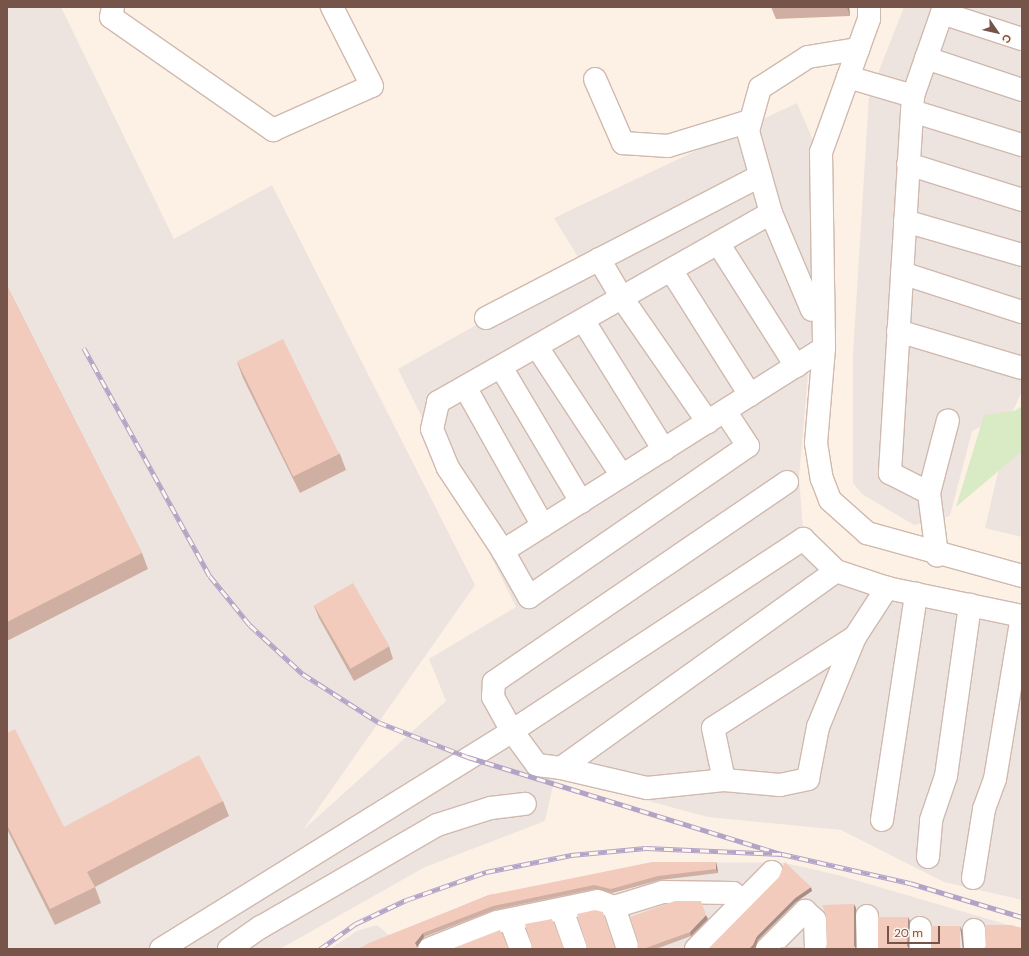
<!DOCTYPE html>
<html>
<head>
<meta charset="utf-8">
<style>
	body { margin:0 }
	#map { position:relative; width:1029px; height:956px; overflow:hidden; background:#fdf1e6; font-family:"DM Sans",sans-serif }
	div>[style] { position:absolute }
	.industrial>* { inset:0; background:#ede4e0 }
	.green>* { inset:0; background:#d9ebc4 }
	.roads { filter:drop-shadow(1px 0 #d0b9ae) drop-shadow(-1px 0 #d0b9ae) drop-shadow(0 1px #d0b9ae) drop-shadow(0 -1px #d0b9ae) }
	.minor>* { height:22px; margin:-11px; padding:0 11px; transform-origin:11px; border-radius:11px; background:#fff }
	.rail>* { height:4.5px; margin-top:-2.25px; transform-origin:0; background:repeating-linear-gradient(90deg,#fff5ec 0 9px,#b2a4c7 0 18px); box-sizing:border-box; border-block:1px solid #b2a4c7 }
	.wall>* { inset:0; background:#d0afa3 }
	.shaded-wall>* { inset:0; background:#a98e84 }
	.building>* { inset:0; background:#f2cbbd; transform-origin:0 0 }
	span { translate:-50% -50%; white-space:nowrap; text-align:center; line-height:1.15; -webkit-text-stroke:3.5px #fff5ec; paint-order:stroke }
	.frame { position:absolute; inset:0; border:8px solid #76544a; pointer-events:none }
	.north { position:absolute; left:977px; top:12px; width:40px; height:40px; -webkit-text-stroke:3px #fff5ec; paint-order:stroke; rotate:124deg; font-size:11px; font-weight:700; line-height:16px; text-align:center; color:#76544a }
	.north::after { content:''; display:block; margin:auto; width:14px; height:18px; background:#76544a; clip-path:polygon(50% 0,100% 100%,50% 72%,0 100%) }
	.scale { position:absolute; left:887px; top:926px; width:53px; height:18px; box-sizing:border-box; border:2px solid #76544a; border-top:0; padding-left:5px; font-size:12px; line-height:14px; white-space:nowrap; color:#76544a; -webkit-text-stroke:3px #fff5ec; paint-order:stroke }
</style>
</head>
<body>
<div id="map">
	<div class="industrial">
		<div style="clip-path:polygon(7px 7px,61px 7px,174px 239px,272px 185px,475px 585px,303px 830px,446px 701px,429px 659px,516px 607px,398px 369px,583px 265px,554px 218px,797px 103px,815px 145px,816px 329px,809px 363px,799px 477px,803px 530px,835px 576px,1022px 608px,1022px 900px,944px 882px,841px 830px,708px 817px,555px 776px,545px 821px,425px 867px,280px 949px,7px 949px)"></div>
		<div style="clip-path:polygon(904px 7px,1022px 7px,1022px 391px,1013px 411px,972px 431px,950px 516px,914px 525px,862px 494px,853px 483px,853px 354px,869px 96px)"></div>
		<div style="clip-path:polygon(1022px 437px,1022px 537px,985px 528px,1003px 451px)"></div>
		<div style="clip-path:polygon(653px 862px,785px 863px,838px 875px,1022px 929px,1022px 949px,330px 949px,357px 931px,377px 925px,390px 936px)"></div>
	</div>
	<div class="green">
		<div style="clip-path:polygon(1022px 406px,1022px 451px,956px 507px,984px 415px,1014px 411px)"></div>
	</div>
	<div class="roads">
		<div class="minor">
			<div style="left:113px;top:7px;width:10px;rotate:101deg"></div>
			<div style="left:111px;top:17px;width:198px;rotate:34.9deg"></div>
			<div style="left:273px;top:130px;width:108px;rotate:-24deg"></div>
			<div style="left:372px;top:86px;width:89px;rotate:-116.9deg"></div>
			<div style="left:869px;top:7px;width:12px;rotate:90deg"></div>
			<div style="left:869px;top:19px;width:141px;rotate:109.8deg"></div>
			<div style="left:821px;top:152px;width:196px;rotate:89.1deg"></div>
			<div style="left:824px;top:348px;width:95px;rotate:94.8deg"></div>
			<div style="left:816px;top:443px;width:36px;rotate:81deg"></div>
			<div style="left:822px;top:479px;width:22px;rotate:69deg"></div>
			<div style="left:830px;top:500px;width:50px;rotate:41.7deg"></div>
			<div style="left:867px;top:533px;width:161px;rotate:15.5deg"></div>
			<div style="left:942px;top:13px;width:84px;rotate:18deg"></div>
			<div style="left:926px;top:58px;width:101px;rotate:18.4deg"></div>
			<div style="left:848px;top:77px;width:68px;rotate:16.3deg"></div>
			<div style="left:913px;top:96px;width:94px;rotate:-70.8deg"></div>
			<div style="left:595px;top:79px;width:70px;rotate:66.4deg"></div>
			<div style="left:623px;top:143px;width:45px;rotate:3.8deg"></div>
			<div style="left:668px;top:146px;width:86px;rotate:-17deg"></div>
			<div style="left:913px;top:96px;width:378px;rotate:93.5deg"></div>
			<div style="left:890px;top:473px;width:44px;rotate:27.1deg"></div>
			<div style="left:929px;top:493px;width:63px;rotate:82.6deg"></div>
			<div style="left:912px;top:111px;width:115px;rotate:17.2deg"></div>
			<div style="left:908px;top:164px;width:120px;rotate:17.5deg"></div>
			<div style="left:771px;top:213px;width:105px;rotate:67.1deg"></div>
			<div style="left:905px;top:221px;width:122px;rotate:16.2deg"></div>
			<div style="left:718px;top:243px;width:146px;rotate:57.6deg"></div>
			<div style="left:599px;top:259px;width:45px;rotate:59.5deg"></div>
			<div style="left:622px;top:298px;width:151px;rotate:55.3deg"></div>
			<div style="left:671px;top:270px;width:148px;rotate:57.7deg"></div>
			<div style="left:902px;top:273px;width:126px;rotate:18deg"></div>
			<div style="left:486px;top:318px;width:309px;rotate:-27.4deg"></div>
			<div style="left:583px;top:320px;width:153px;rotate:58.1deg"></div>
			<div style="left:898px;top:331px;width:129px;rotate:16.6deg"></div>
			<div style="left:537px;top:347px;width:154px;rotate:56.6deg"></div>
			<div style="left:824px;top:348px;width:380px;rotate:147.7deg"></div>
			<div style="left:503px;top:551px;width:100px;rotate:-123.5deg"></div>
			<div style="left:448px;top:468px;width:42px;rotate:-112.3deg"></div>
			<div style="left:432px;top:429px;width:28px;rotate:-77deg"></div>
			<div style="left:438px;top:402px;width:383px;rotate:-29.6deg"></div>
			<div style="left:771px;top:213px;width:85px;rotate:-105.7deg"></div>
			<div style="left:748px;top:131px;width:45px;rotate:-74.4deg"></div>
			<div style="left:760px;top:88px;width:57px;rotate:-32.9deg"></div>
			<div style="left:808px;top:57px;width:51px;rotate:-9.1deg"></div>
			<div style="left:501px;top:367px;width:157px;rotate:59.3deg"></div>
			<div style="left:465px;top:387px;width:159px;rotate:60.7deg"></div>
			<div style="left:787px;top:482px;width:355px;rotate:145.7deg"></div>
			<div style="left:494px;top:682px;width:15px;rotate:94deg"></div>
			<div style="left:493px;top:697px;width:39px;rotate:61deg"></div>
			<div style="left:512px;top:731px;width:42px;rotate:53.7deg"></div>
			<div style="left:537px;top:765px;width:24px;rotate:7deg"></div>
			<div style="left:561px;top:768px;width:338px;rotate:-35.6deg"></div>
			<div style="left:929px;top:493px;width:75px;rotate:-75.4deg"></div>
			<div style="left:503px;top:551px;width:53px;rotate:60.5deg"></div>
			<div style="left:529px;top:597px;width:266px;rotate:-34.6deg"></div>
			<div style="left:748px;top:446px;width:42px;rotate:-123.3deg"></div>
			<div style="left:561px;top:768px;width:88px;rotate:13.1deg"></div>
			<div style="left:647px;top:788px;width:77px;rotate:-5.9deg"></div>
			<div style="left:724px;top:780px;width:56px;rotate:5.1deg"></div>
			<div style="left:780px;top:785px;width:29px;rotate:-12deg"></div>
			<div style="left:808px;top:779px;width:53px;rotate:-79.1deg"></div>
			<div style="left:818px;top:727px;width:97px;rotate:-67.7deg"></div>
			<div style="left:855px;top:637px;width:59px;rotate:-56.9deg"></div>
			<div style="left:724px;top:780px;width:53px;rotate:-101.9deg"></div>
			<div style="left:713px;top:728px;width:169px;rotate:-32.7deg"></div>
			<div style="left:882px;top:820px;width:229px;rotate:-81.4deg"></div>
			<div style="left:928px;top:857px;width:37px;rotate:-85deg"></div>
			<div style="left:931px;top:820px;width:46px;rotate:-71.2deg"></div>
			<div style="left:946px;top:776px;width:173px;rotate:-82deg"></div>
			<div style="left:973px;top:878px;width:70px;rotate:-80.9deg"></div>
			<div style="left:984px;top:809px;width:32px;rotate:-70deg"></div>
			<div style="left:995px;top:779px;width:165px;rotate:-80.6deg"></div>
			<div style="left:614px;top:907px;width:44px;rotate:71.6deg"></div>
			<div style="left:562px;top:910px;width:41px;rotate:70.3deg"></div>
			<div style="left:867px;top:916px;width:33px;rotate:88deg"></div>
			<div style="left:510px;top:920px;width:31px;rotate:69deg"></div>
			<div style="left:920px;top:928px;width:21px;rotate:87deg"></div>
			<div style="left:974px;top:930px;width:19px;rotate:87deg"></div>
			<div style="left:161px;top:949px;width:413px;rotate:-31.8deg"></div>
			<div style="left:512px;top:731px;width:349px;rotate:-33.4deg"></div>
			<div style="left:803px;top:539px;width:46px;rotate:44.1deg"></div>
			<div style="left:836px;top:571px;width:54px;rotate:18.4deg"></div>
			<div style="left:887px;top:588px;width:138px;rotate:11.7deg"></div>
			<div style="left:229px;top:949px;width:39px;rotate:-35deg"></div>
			<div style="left:261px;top:927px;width:203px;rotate:-30.1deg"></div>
			<div style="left:437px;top:825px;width:57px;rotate:-17.5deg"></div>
			<div style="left:491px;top:808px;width:34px;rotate:-7deg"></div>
			<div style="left:429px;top:949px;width:73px;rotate:-21.7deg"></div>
			<div style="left:497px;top:922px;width:103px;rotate:-11.7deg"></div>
			<div style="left:598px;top:901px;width:17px;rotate:21deg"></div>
			<div style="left:614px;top:907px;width:51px;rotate:-17deg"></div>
			<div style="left:663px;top:892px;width:70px;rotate:0.8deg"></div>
			<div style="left:733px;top:893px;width:13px;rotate:45deg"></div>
			<div style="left:696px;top:949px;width:108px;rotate:-45.4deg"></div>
			<div style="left:767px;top:949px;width:54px;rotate:-45deg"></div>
			<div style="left:805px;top:911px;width:13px;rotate:42deg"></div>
			<div style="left:815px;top:920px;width:29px;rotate:88deg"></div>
		</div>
	</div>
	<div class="rail">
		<div style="left:84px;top:348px;width:260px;rotate:61.1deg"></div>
		<div style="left:210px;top:576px;width:63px;rotate:50.8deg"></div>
		<div style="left:250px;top:625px;width:72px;rotate:42.8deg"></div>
		<div style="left:303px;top:674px;width:89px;rotate:32.6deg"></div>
		<div style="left:378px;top:722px;width:97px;rotate:21.3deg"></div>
		<div style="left:468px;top:757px;width:329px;rotate:17.2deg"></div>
		<div style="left:320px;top:949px;width:43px;rotate:-35.5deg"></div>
		<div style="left:355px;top:924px;width:56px;rotate:-25.2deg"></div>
		<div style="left:406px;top:900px;width:85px;rotate:-19.3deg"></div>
		<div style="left:486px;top:872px;width:87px;rotate:-11.3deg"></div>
		<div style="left:571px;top:855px;width:75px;rotate:-5.3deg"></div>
		<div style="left:646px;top:848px;width:136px;rotate:2.5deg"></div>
		<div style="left:782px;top:854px;width:131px;rotate:12.8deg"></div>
		<div style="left:910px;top:883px;width:117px;rotate:16.9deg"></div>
	</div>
	<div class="wall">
		<div style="clip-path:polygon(771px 7px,849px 7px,850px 16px,776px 19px)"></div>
		<div style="clip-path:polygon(7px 286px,142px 553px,148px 569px,7px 641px)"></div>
		<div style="clip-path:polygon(237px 362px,340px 454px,346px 470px,300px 493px,243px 378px)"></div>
		<div style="clip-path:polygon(314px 606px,389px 646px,393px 659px,354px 681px,319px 618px)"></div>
		<div style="clip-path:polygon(7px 733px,64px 827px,223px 801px,229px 816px,95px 887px,101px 903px,55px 925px,7px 829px)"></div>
		<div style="clip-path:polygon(716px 862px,717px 866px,718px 873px,660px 880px,612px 893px,595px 889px,494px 910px,424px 937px,417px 947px,358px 949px,489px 895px)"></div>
		<div style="clip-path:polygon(708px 919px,691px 936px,656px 949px,637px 949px)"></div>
	</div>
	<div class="shaded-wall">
		<div style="clip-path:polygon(847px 7px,849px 7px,850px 16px)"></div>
		<div style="clip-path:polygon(716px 862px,717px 866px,718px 873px,716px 869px)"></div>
		<div style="clip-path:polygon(811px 887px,812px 891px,796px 902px,758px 940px,755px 949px,749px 949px,757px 936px,795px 898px)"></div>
		<div style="clip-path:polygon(854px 904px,856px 908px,856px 949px,854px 946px)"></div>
		<div style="clip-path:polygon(706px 915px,708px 919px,691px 936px,690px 932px)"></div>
		<div style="clip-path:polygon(908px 917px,910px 921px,909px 949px,907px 946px)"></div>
		<div style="clip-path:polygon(960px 926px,962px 930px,964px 949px,963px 949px)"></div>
		<div style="clip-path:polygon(423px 933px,424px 937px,417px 947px,415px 943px)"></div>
	</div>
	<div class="building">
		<div style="clip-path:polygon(7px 286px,142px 553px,7px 622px)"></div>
		<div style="left:283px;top:339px;width:128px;height:51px;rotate:64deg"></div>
		<div style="left:353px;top:583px;width:73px;height:45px;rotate:60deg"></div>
		<div style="clip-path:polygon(15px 729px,64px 827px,199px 755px,223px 801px,87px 872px,95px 887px,50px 909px,7px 825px,7px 733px)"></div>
		<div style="clip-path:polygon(652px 862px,716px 862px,716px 869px,658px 876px,611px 889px,594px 885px,493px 906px,423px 933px,415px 943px,418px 949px,358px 949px,369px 943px,489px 895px)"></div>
		<div style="clip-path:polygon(785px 862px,811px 887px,795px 898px,757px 936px,753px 945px,749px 949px,708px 949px,779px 877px)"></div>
		<div style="clip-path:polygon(675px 901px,701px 901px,706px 915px,690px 932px,643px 949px,637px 949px,638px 941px,630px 917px)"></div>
		<div style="clip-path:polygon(854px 904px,854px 946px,856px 949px,825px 949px,827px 944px,826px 915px,822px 905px)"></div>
		<div style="clip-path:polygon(595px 910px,603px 912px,615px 949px,585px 949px,587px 947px,577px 914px)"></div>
		<div style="clip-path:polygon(878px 917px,908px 917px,907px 946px,909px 949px,878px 949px)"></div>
		<div style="clip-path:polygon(552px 919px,564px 949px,530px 949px,532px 946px,525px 924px)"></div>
		<div style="clip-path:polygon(985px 925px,1011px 925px,1022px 928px,1022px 949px,984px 949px,986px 945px)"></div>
		<div style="left:931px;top:926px;width:29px;height:23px"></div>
		<div style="clip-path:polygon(500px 930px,509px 949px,451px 949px)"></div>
		<div style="clip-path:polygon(781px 947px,802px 947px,804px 949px,779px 949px)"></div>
	</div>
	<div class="frame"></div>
	<div class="north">С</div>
	<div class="scale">20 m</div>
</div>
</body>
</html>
